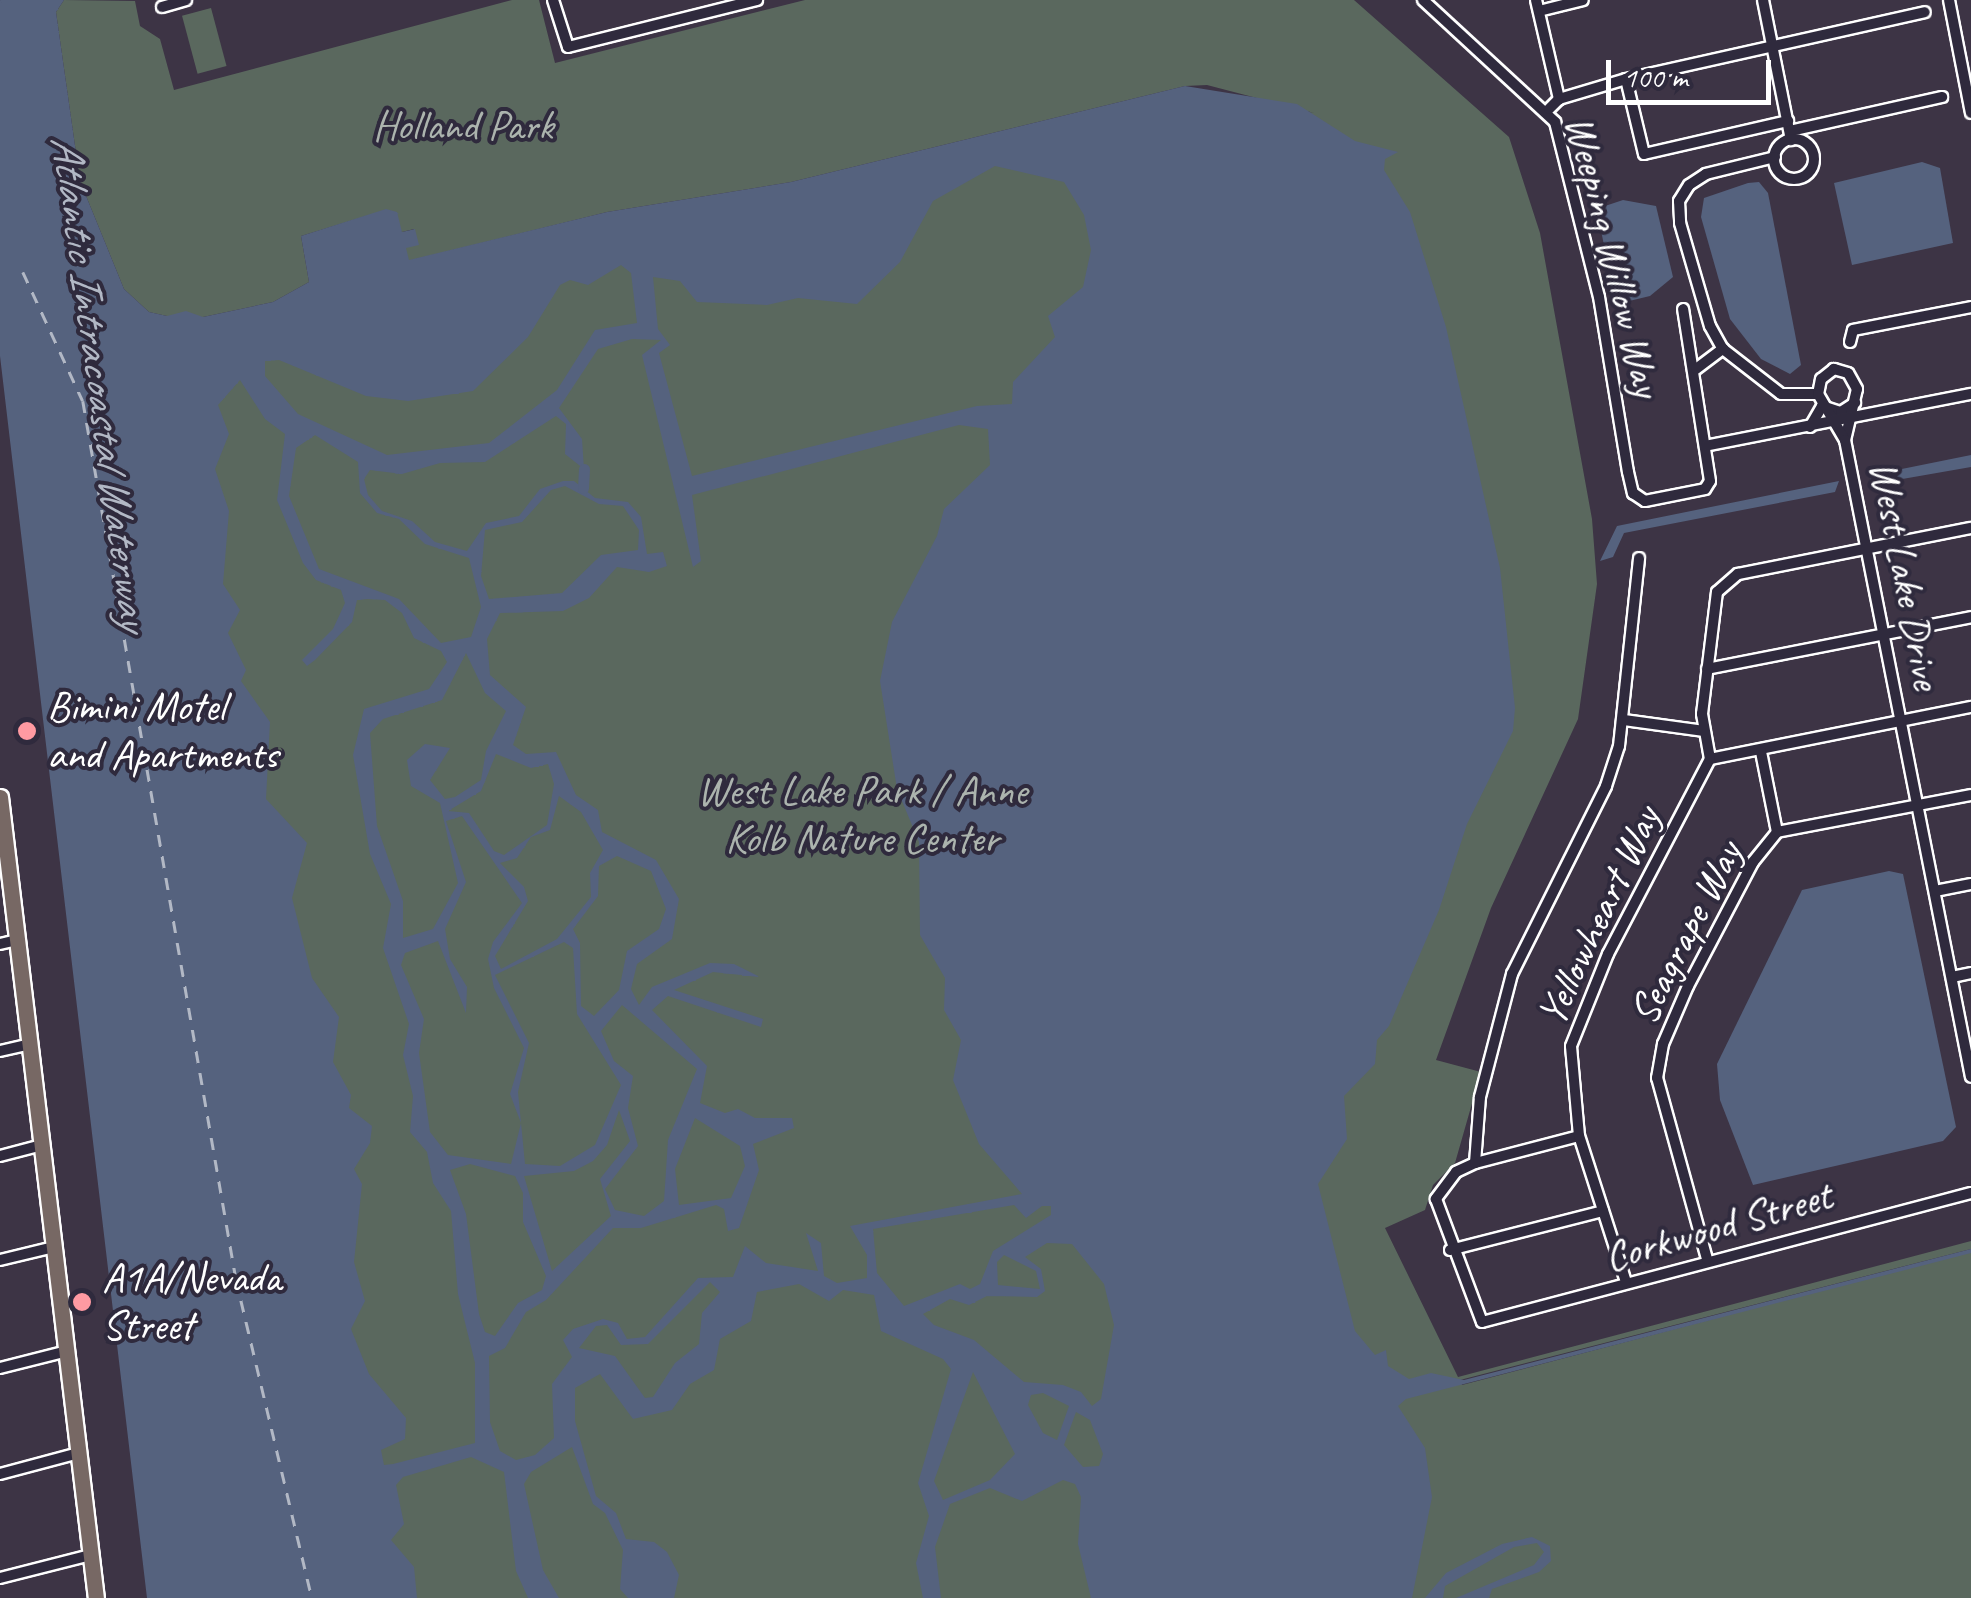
<!DOCTYPE html>
<html>
<head>
<meta charset="utf-8">
<style>
	body { margin:0 }
	#map { position:relative; width:1971px; height:1598px; overflow:hidden; background:#3d3445; font-family:Caveat,sans-serif }
	div>[style] { position:absolute }
	.green>* { inset:0; background:#5a685e; transform-origin:0 0 }
	.water>* { inset:0; background:#55627e }
	.canal>* { height:11px; margin:-5.5px; padding:0 5.5px; transform-origin:5.5px; border-radius:5.5px; background:#55627e }
	.ferry>* { height:2.5px; margin-top:-1.25px; transform-origin:0; background:repeating-linear-gradient(90deg,#b2b8c5 0 12px,transparent 0 22px) }
	.roads { filter:drop-shadow(2px 0 #fff) drop-shadow(-2px 0 #fff) drop-shadow(0 2px #fff) drop-shadow(0 -2px #fff) }
	.street>* { height:10px; margin:-5px; padding:0 5px; transform-origin:5px; border-radius:5px; background:#2f2a3d }
	.street>.ring { margin:-5px; padding:0; box-sizing:content-box; background:none; border:10px solid #2f2a3d; border-radius:50% }
	.primary>* { height:15px; margin:-7.5px; padding:0 7.5px; transform-origin:7.5px; border-radius:7.5px; background:#776864 }
	.dots>* { width:28px; height:28px; translate:-50% -50%; box-sizing:border-box; border:5px solid #2f2a3d; border-radius:50% }
	span { translate:-50% -50%; white-space:nowrap; text-align:center; line-height:1.15; -webkit-text-stroke:8px #2f2a3d; paint-order:stroke }
	.park-label { font-size:42px; color:#acb4ae }
	.street-label { font-size:42px; color:#fff }
	.poi-label { font-size:42px; color:#fff }
	.left { translate:0 -50%; text-align:left }
	.water-label { font-size:45px; color:#b2b8c5; font-style:italic }
	.scale { position:absolute; left:1606px; top:60px; width:165px; height:45px; box-sizing:border-box; border:5px solid #fff; border-top:0; padding-left:12px; font-size:30px; line-height:35px; white-space:nowrap; color:#fff; -webkit-text-stroke:8px #2f2a3d; paint-order:stroke }
</style>
</head>
<body>
<div id="map">
	<div class="green">
		<div style="clip-path:polygon(64px 0,135px 1px,140px 26px,160px 39px,174px 90px,512px 0,539px 0,555px 63px,805px 0,1354px 0,1509px 137px,1540px 233px,1592px 519px,1597px 584px,1578px 719px,1491px 908px,1436px 1060px,1481px 1072px,1455px 1163px,1433px 1185px,1425px 1210px,1385px 1228px,1458px 1377px,1971px 1241px,1971px 1249px,1460px 1380px,1462px 1385px,1971px 1251px,1971px 1598px,360px 1598px,166px 343px,1194px 90px,1314px 113px,1207px 85px,1185px 86px,791px 182px,607px 212px,408px 261px,405px 247px,414px 229px,402px 232px,386px 210px,301px 236px,309px 282px,273px 302px,203px 317px,167px 316px,149px 312px,124px 289px,80px 181px,56px 12px)"></div>
		<div style="left:211px;top:8px;width:60px;height:30px;rotate:75deg"></div>
	</div>
	<div class="water">
		<div style="clip-path:polygon(evenodd,0 0,64px 0,56px 12px,80px 181px,124px 289px,149px 312px,167px 316px,186px 311px,203px 317px,273px 302px,309px 282px,301px 236px,386px 209px,397px 212px,402px 232px,415px 229px,419px 245px,406px 248px,409px 260px,607px 212px,791px 182px,1185px 86px,1297px 104px,1355px 141px,1398px 152px,1385px 159px,1384px 170px,1410px 212px,1446px 327px,1500px 568px,1515px 708px,1513px 731px,1467px 824px,1439px 910px,1389px 1026px,1377px 1040px,1375px 1064px,1344px 1096px,1347px 1139px,1318px 1184px,1355px 1331px,1375px 1355px,1386px 1350px,1388px 1366px,1409px 1379px,1431px 1373px,1464px 1380px,1971px 1249px,1971px 1253px,1406px 1399px,1398px 1406px,1425px 1448px,1432px 1497px,1412px 1598px,1091px 1598px,1078px 1544px,1081px 1497px,1075px 1484px,1063px 1480px,1022px 1501px,990px 1488px,950px 1504px,935px 1547px,941px 1598px,923px 1598px,916px 1563px,929px 1516px,918px 1483px,951px 1369px,943px 1359px,881px 1331px,874px 1295px,843px 1290px,829px 1301px,799px 1284px,757px 1292px,751px 1321px,720px 1339px,714px 1370px,690px 1384px,672px 1410px,633px 1419px,600px 1374px,575px 1388px,575px 1421px,596px 1496px,616px 1513px,626px 1539px,654px 1542px,667px 1552px,679px 1575px,674px 1598px,628px 1598px,620px 1589px,623px 1550px,605px 1513px,593px 1504px,572px 1447px,531px 1472px,524px 1484px,543px 1570px,559px 1598px,528px 1598px,516px 1571px,504px 1472px,471px 1457px,403px 1477px,396px 1485px,404px 1524px,391px 1540px,414px 1567px,417px 1598px,147px 1598px,0 356px,0 0,995px 166px,1064px 182px,1084px 215px,1091px 250px,1083px 287px,1048px 316px,1055px 337px,1013px 382px,1012px 404px,977px 406px,692px 476px,659px 353px,670px 345px,658px 329px,653px 277px,680px 281px,697px 302px,767px 305px,798px 298px,857px 304px,900px 262px,933px 201px,995px 166px,0 0,621px 265px,631px 273px,637px 323px,595px 330px,557px 390px,489px 443px,387px 455px,298px 414px,265px 376px,265px 361px,279px 360px,366px 396px,408px 401px,473px 391px,528px 337px,560px 285px,570px 280px,588px 285px,621px 265px,0 0,632px 339px,661px 340px,642px 355px,693px 567px,701px 561px,692px 495px,959px 425px,988px 429px,990px 465px,944px 509px,937px 536px,892px 622px,880px 681px,897px 789px,919px 842px,920px 935px,945px 978px,944px 1010px,961px 1040px,953px 1080px,979px 1144px,1022px 1194px,850px 1226px,867px 1255px,867px 1278px,837px 1283px,824px 1276px,821px 1243px,806px 1233px,818px 1271px,766px 1263px,745px 1246px,733px 1277px,698px 1278px,645px 1337px,627px 1339px,618px 1323px,603px 1319px,573px 1329px,563px 1340px,572px 1357px,552px 1384px,554px 1438px,535px 1455px,516px 1460px,500px 1451px,490px 1422px,489px 1356px,505px 1348px,526px 1312px,546px 1300px,613px 1228px,641px 1228px,716px 1205px,724px 1209px,728px 1231px,739px 1228px,759px 1170px,753px 1144px,794px 1128px,792px 1118px,755px 1118px,738px 1109px,725px 1113px,700px 1103px,707px 1066px,652px 1010px,668px 996px,761px 1027px,763px 1019px,674px 990px,713px 972px,760px 977px,734px 964px,710px 963px,652px 987px,639px 1005px,631px 989px,637px 964px,672px 939px,679px 899px,656px 860px,602px 832px,598px 810px,576px 795px,556px 752px,526px 754px,513px 745px,526px 707px,490px 675px,487px 639px,500px 613px,563px 611px,589px 598px,617px 567px,649px 572px,667px 566px,663px 552px,647px 554px,641px 517px,628px 502px,595px 498px,574px 481px,563px 481px,540px 489px,519px 516px,486px 523px,467px 551px,435px 542px,412px 521px,382px 511px,368px 495px,364px 479px,370px 470px,402px 474px,440px 463px,485px 462px,556px 416px,566px 424px,565px 454px,584px 469px,582px 439px,559px 408px,598px 349px,632px 339px,0 0,240px 380px,265px 419px,285px 434px,277px 500px,303px 563px,316px 580px,341px 590px,345px 603px,333px 629px,302px 660px,307px 666px,315px 660px,352px 622px,357px 600px,368px 599px,385px 600px,402px 613px,414px 638px,441px 651px,447px 662px,429px 689px,364px 709px,353px 755px,370px 854px,391px 904px,383px 948px,409px 1024px,403px 1055px,413px 1096px,410px 1132px,427px 1152px,433px 1183px,451px 1211px,458px 1294px,475px 1363px,475px 1443px,393px 1464px,384px 1465px,381px 1450px,405px 1439px,406px 1418px,369px 1374px,351px 1329px,365px 1301px,354px 1262px,362px 1184px,354px 1169px,370px 1143px,372px 1126px,349px 1108px,351px 1095px,333px 1062px,339px 1017px,312px 978px,292px 898px,307px 843px,266px 799px,270px 722px,241px 681px,246px 670px,228px 633px,240px 610px,223px 584px,229px 511px,215px 469px,229px 434px,218px 405px,240px 380px,0 0,315px 435px,358px 462px,360px 493px,377px 513px,399px 519px,425px 544px,469px 558px,481px 607px,471px 637px,441px 643px,399px 599px,319px 569px,289px 496px,296px 448px,315px 435px,0 0,565px 486px,599px 504px,623px 506px,639px 530px,638px 550px,601px 555px,562px 593px,489px 599px,481px 576px,485px 530px,522px 522px,551px 490px,565px 486px,0 0,466px 653px,485px 693px,506px 711px,486px 751px,481px 780px,455px 797px,445px 799px,430px 780px,450px 748px,425px 744px,407px 760px,411px 786px,440px 803px,458px 883px,433px 929px,403px 938px,403px 901px,377px 826px,370px 733px,383px 719px,442px 700px,466px 653px,0 0,496px 754px,531px 768px,548px 764px,554px 784px,547px 825px,504px 855px,494px 851px,469px 813px,448px 811px,481px 791px,496px 754px,0 0,559px 796px,581px 812px,603px 850px,590px 873px,591px 897px,557px 939px,501px 969px,495px 956px,528px 901px,524px 887px,500px 863px,517px 858px,531px 837px,550px 830px,559px 796px,0 0,462px 816px,522px 903px,493px 942px,488px 959px,494px 988px,524px 1048px,510px 1094px,521px 1123px,511px 1164px,448px 1155px,430px 1132px,419px 1053px,424px 1019px,401px 965px,405px 953px,438px 941px,466px 1013px,467px 987px,450px 959px,445px 929px,466px 882px,446px 821px,462px 816px,0 0,617px 856px,651px 871px,666px 909px,659px 929px,627px 951px,619px 990px,594px 1016px,581px 1006px,580px 943px,573px 929px,598px 896px,599px 866px,617px 856px,0 0,564px 942px,573px 948px,577px 1014px,621px 1085px,595px 1145px,560px 1166px,525px 1164px,518px 1092px,529px 1043px,495px 975px,564px 942px,0 0,622px 1005px,697px 1069px,668px 1140px,664px 1201px,644px 1216px,615px 1210px,605px 1189px,638px 1146px,628px 1108px,633px 1076px,614px 1061px,601px 1031px,622px 1005px,0 0,619px 1110px,630px 1141px,600px 1179px,611px 1216px,552px 1271px,524px 1176px,574px 1171px,593px 1161px,607px 1145px,619px 1110px,0 0,695px 1118px,740px 1146px,745px 1166px,731px 1198px,679px 1205px,675px 1169px,695px 1118px,0 0,470px 1164px,515px 1176px,523px 1193px,523px 1222px,546px 1276px,542px 1290px,518px 1303px,495px 1336px,485px 1332px,479px 1314px,466px 1214px,450px 1170px,470px 1164px,0 0,1014px 1205px,1026px 1218px,1042px 1206px,1051px 1206px,1051px 1215px,993px 1251px,980px 1284px,970px 1289px,960px 1284px,904px 1306px,877px 1273px,873px 1229px,1014px 1205px,0 0,1047px 1243px,1072px 1244px,1104px 1284px,1114px 1325px,1101px 1399px,1092px 1406px,1081px 1392px,1063px 1385px,1024px 1382px,974px 1340px,934px 1325px,923px 1314px,950px 1299px,969px 1305px,987px 1296px,1037px 1297px,1045px 1291px,1041px 1269px,1025px 1257px,1047px 1243px,0 0,1004px 1255px,1036px 1271px,1040px 1289px,998px 1285px,997px 1262px,1004px 1255px,0 0,710px 1282px,720px 1292px,702px 1313px,699px 1344px,675px 1363px,653px 1397px,645px 1398px,615px 1356px,579px 1348px,596px 1326px,607px 1325px,621px 1345px,648px 1344px,710px 1282px,0 0,973px 1372px,1015px 1454px,990px 1480px,943px 1500px,934px 1481px,973px 1372px,0 0,1043px 1393px,1069px 1406px,1057px 1440px,1043px 1433px,1028px 1405px,1031px 1395px,1043px 1393px,0 0,1076px 1412px,1090px 1420px,1103px 1454px,1099px 1466px,1083px 1467px,1064px 1445px,1076px 1412px)"></div>
		<div style="clip-path:polygon(1922px 162px,1940px 168px,1953px 243px,1852px 265px,1834px 183px)"></div>
		<div style="clip-path:polygon(1748px 183px,1759px 182px,1768px 193px,1801px 365px,1790px 374px,1761px 359px,1730px 319px,1701px 217px,1704px 198px)"></div>
		<div style="clip-path:polygon(1623px 200px,1656px 206px,1673px 277px,1650px 296px,1625px 302px,1614px 291px,1598px 217px,1602px 207px)"></div>
		<div style="clip-path:polygon(1971px 455px,1971px 467px,1868px 485px,1872px 475px)"></div>
		<div style="clip-path:polygon(1839px 481px,1835px 492px,1624px 533px,1613px 557px,1600px 561px,1617px 526px)"></div>
		<div style="clip-path:polygon(1889px 871px,1903px 874px,1956px 1127px,1943px 1141px,1753px 1185px,1720px 1100px,1717px 1064px,1802px 890px)"></div>
		<div style="clip-path:polygon(1532px 1537px,1550px 1546px,1551px 1561px,1539px 1572px,1492px 1589px,1489px 1598px,1456px 1598px,1534px 1565px,1544px 1552px,1537px 1543px,1514px 1547px,1445px 1586px,1443px 1598px,1425px 1598px,1446px 1573px,1502px 1544px)"></div>
	</div>
	<div class="canal">
		<div style="left:583px;top:488px;width:19px;rotate:-87deg"></div>
	</div>
	<div class="ferry">
		<div style="left:23px;top:272px;width:142px;rotate:65.1deg"></div>
		<div style="left:83px;top:401px;width:891px;rotate:80.11deg"></div>
		<div style="left:236px;top:1279px;width:328px;rotate:76.6deg"></div>
	</div>
	<div class="roads">
		<div class="street">
			<div style="left:553px;top:0;width:49px;rotate:72.3deg"></div>
			<div style="left:568px;top:47px;width:195px;rotate:-14deg"></div>
			<div style="left:1423px;top:0;width:180px;rotate:42.7deg"></div>
			<div style="left:1555px;top:122px;width:180px;rotate:75.9deg"></div>
			<div style="left:1599px;top:297px;width:177px;rotate:80.6deg"></div>
			<div style="left:1628px;top:472px;width:22px;rotate:77deg"></div>
			<div style="left:1633px;top:493px;width:14px;rotate:34deg"></div>
			<div style="left:1645px;top:501px;width:61px;rotate:-11.3deg"></div>
			<div style="left:1705px;top:489px;width:9px;rotate:-58deg"></div>
			<div style="left:1710px;top:481px;width:174px;rotate:-98.9deg"></div>
			<div style="left:1536px;top:0;width:102px;rotate:76.9deg"></div>
			<div style="left:1763px;top:0;width:143px;rotate:78.7deg"></div>
			<div style="left:1949px;top:0;width:115px;rotate:79deg"></div>
			<div style="left:162px;top:7px;width:25px;rotate:-16deg"></div>
			<div style="left:1539px;top:11px;width:45px;rotate:-14deg"></div>
			<div style="left:1626px;top:79px;width:77px;rotate:76.5deg"></div>
			<div style="left:1644px;top:154px;width:148px;rotate:-12.9deg"></div>
			<div style="left:1549px;top:109px;width:14px;rotate:-45deg"></div>
			<div style="left:1559px;top:99px;width:70px;rotate:-16.6deg"></div>
			<div style="left:1626px;top:79px;width:306px;rotate:-12.6deg"></div>
			<div style="left:1790px;top:131px;width:156px;rotate:-12.6deg"></div>
			<div class="ring" style="left:1774px;top:139px;width:30px;height:30px"></div>
			<div style="left:1775px;top:157px;width:71px;rotate:166.2deg"></div>
			<div style="left:1706px;top:174px;width:20px;rotate:147deg"></div>
			<div style="left:1689px;top:185px;width:19px;rotate:122deg"></div>
			<div style="left:1679px;top:201px;width:22px;rotate:87deg"></div>
			<div style="left:1680px;top:223px;width:107px;rotate:73.8deg"></div>
			<div style="left:1710px;top:326px;width:26px;rotate:61deg"></div>
			<div style="left:1723px;top:349px;width:73px;rotate:37.8deg"></div>
			<div style="left:1781px;top:394px;width:37px"></div>
			<div style="left:1850px;top:342px;width:12px;rotate:-76deg"></div>
			<div style="left:1853px;top:330px;width:120px;rotate:-11deg"></div>
			<div style="left:1696px;top:369px;width:34px;rotate:-37deg"></div>
			<div style="left:1810px;top:427px;width:24px;rotate:-60deg"></div>
			<div style="left:1822px;top:406px;width:20px;rotate:18deg"></div>
			<div style="left:1841px;top:412px;width:17px;rotate:-33deg"></div>
			<div style="left:1845px;top:440px;width:52px;rotate:-76.8deg"></div>
			<div style="left:1857px;top:389px;width:18px;rotate:-119deg"></div>
			<div style="left:1848px;top:373px;width:15px;rotate:-164deg"></div>
			<div style="left:1834px;top:369px;width:16px;rotate:142deg"></div>
			<div style="left:1821px;top:379px;width:15px;rotate:101deg"></div>
			<div style="left:1818px;top:394px;width:53px;rotate:59.6deg"></div>
			<div style="left:1845px;top:440px;width:649px;rotate:78.81deg"></div>
			<div style="left:1705px;top:446px;width:271px;rotate:-11.1deg"></div>
			<div style="left:1707px;top:669px;width:269px;rotate:-11.1deg"></div>
			<div style="left:1624px;top:720px;width:81px;rotate:7.8deg"></div>
			<div style="left:1710px;top:759px;width:266px;rotate:-11.3deg"></div>
			<div style="left:1777px;top:832px;width:197px;rotate:-10.8deg"></div>
			<div style="left:1935px;top:891px;width:37px;rotate:-11deg"></div>
			<div style="left:0;top:944px;width:18px;rotate:-13deg"></div>
			<div style="left:1952px;top:977px;width:19px;rotate:-12deg"></div>
			<div style="left:0;top:1051px;width:31px;rotate:-13deg"></div>
			<div style="left:1579px;top:1136px;width:107px;rotate:165.4deg"></div>
			<div style="left:1475px;top:1163px;width:21px;rotate:155deg"></div>
			<div style="left:1456px;top:1172px;width:34px;rotate:127deg"></div>
			<div style="left:1436px;top:1199px;width:131px;rotate:69.5deg"></div>
			<div style="left:1482px;top:1322px;width:506px;rotate:-14.78deg"></div>
			<div style="left:0;top:1156px;width:43px;rotate:-14.7deg"></div>
			<div style="left:1475px;top:1163px;width:66px;rotate:-85.7deg"></div>
			<div style="left:1480px;top:1097px;width:127px;rotate:-75.4deg"></div>
			<div style="left:1512px;top:974px;width:210px;rotate:-63.4deg"></div>
			<div style="left:1606px;top:786px;width:42px;rotate:-72deg"></div>
			<div style="left:1619px;top:746px;width:189px;rotate:-83.9deg"></div>
			<div style="left:1450px;top:1250px;width:158px;rotate:-14.3deg"></div>
			<div style="left:1707px;top:1259px;width:188px;rotate:-105.4deg"></div>
			<div style="left:1657px;top:1078px;width:35px;rotate:-80deg"></div>
			<div style="left:1663px;top:1044px;width:63px;rotate:-66.7deg"></div>
			<div style="left:1688px;top:986px;width:140px;rotate:-62.3deg"></div>
			<div style="left:1753px;top:862px;width:38px;rotate:-51deg"></div>
			<div style="left:1777px;top:832px;width:82px;rotate:-101.3deg"></div>
			<div style="left:0;top:1260px;width:56px;rotate:-13.5deg"></div>
			<div style="left:1626px;top:1282px;width:153px;rotate:-107.8deg"></div>
			<div style="left:1579px;top:1136px;width:90px;rotate:-95.1deg"></div>
			<div style="left:1571px;top:1046px;width:99px;rotate:-68.1deg"></div>
			<div style="left:1608px;top:954px;width:220px;rotate:-62.4deg"></div>
			<div style="left:1710px;top:759px;width:46px;rotate:-100.1deg"></div>
			<div style="left:1702px;top:714px;width:123px;rotate:-83deg"></div>
			<div style="left:1717px;top:592px;width:28px;rotate:-41deg"></div>
			<div style="left:1738px;top:574px;width:237px;rotate:-11.2deg"></div>
			<div style="left:0;top:1368px;width:69px;rotate:-14.2deg"></div>
			<div style="left:0;top:1474px;width:82px;rotate:-14.9deg"></div>
			<div style="left:0;top:1578px;width:94px;rotate:-14.2deg"></div>
		</div>
		<div class="primary">
			<div style="left:0;top:797px;width:807px;rotate:83.17deg"></div>
		</div>
	</div>
	<div class="dots">
		<div style="left:27px;top:731px;background:#ff9aa2"></div>
		<div style="left:82px;top:1302px;background:#ff9aa2"></div>
	</div>
	<div class="park-label">
		<span style="left:463px;top:126px">Holland Park</span>
		<span style="left:862px;top:815px">West Lake Park / Anne<br>Kolb Nature Center</span>
	</div>
	<div class="street-label">
		<span style="left:1613px;top:256px;rotate:76deg">Weeping Willow Way</span>
		<span style="left:1905px;top:575px;rotate:79deg">West Lake Drive</span>
		<span style="left:1599px;top:916px;rotate:-65deg">Yellowheart Way</span>
		<span style="left:1686px;top:933px;rotate:-63deg">Seagrape Way</span>
		<span style="left:1718px;top:1227px;rotate:-16deg">Corkwood Street</span>
	</div>
	<div class="poi-label">
		<span class="left" style="left:47px;top:731px">Bimini Motel<br>and Apartments</span>
		<span class="left" style="left:102px;top:1302px">A1A/Nevada<br>Street</span>
	</div>
	<div class="water-label">
		<span style="left:100px;top:382px;rotate:82deg">Atlantic Intracoastal Waterway</span>
	</div>
	<div class="scale">100 m</div>
</div>
</body>
</html>
